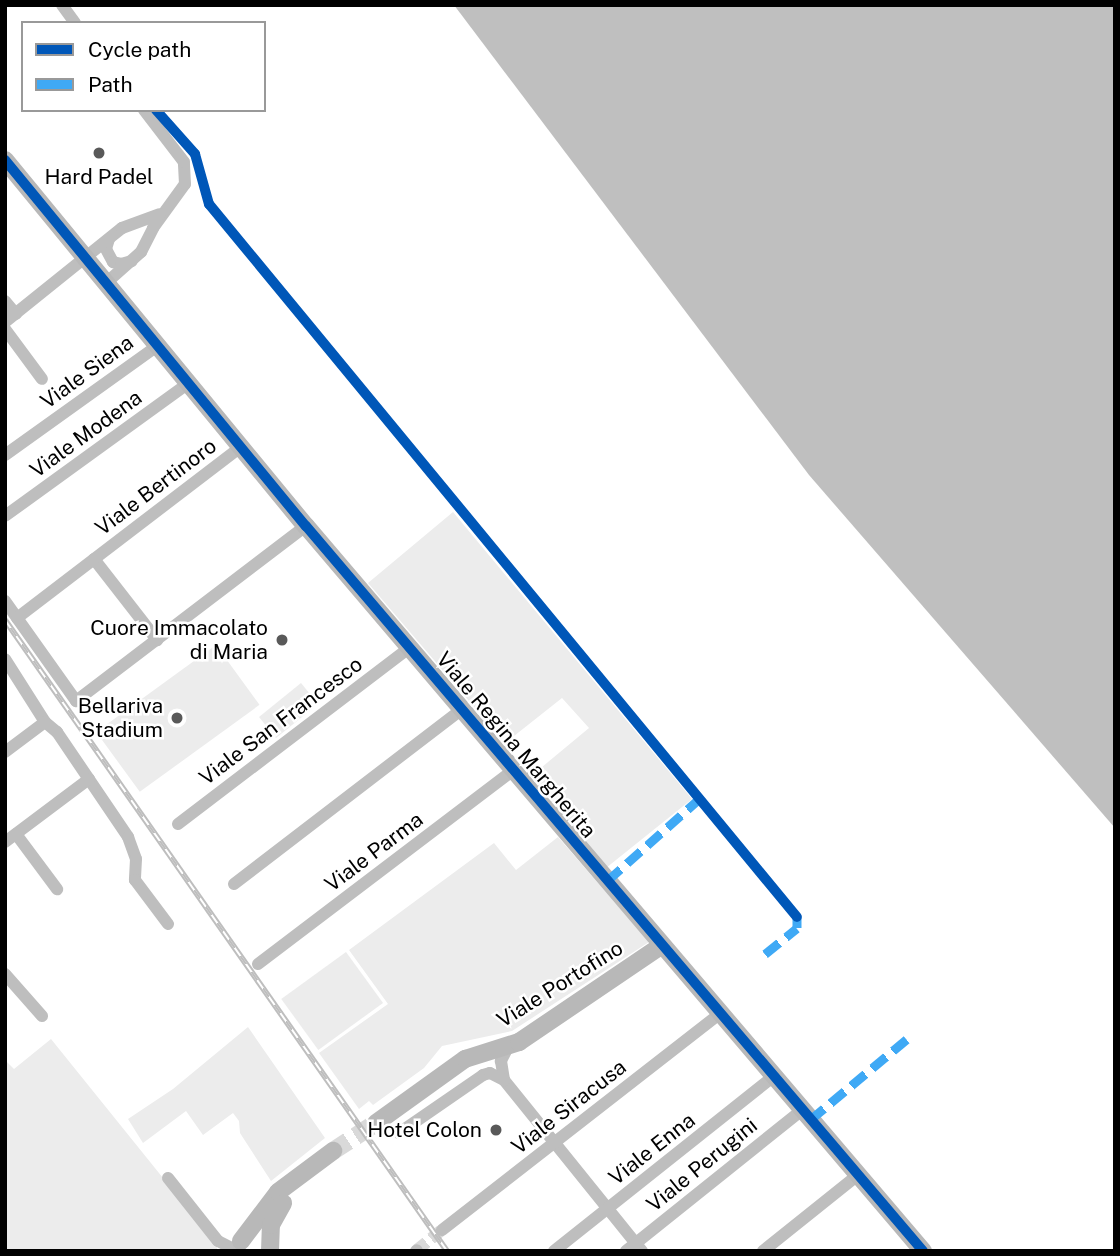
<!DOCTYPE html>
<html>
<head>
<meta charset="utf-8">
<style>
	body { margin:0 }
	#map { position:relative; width:1120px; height:1256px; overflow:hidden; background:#fff; font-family:"Public Sans",sans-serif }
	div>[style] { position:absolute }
	.green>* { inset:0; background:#ececec; transform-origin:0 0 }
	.water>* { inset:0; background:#bfbfbf }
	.street-tunnel>* { height:12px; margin-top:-6px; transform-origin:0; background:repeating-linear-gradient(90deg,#d9d9d9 0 12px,transparent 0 18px) }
	.secondary-tunnel>* { height:18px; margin-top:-9px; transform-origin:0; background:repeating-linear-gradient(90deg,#d9d9d9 0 18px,transparent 0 27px) }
	.street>* { height:12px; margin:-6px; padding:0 6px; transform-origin:6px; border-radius:6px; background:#bebebe }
	.secondary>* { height:18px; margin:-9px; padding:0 9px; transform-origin:9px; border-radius:9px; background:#b8b8b8 }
	.rail>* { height:6px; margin-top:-3px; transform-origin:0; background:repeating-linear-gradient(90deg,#fff 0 10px,#bebebe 0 20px); box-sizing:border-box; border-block:2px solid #bebebe }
	.quiet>* { height:9px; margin-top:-4.5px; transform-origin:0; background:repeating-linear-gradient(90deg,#3fa9f5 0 18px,transparent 0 27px) }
	.cycleway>* { height:10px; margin:-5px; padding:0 5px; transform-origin:5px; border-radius:5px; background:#0057b8 }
	.dots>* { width:19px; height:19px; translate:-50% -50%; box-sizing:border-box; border:4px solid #fff; border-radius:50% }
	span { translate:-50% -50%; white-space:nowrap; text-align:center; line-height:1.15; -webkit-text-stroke:5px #fff; paint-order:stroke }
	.poi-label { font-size:21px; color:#000 }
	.right { translate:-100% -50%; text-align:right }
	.street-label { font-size:21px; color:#000 }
	.frame { position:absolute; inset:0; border:7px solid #000; pointer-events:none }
	.legend { position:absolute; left:21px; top:21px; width:245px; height:91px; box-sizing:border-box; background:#fff; border:2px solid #999; margin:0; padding:9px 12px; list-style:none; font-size:21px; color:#000 }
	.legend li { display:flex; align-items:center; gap:14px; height:35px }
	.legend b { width:35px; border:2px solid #999 }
</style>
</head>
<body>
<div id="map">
	<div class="green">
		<div style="clip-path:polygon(453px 512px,692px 799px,606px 868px,530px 777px,589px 728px,562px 698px,505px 743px,368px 583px)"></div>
		<div style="left:216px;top:645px;width:74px;height:148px;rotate:54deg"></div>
		<div style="left:301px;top:683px;width:27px;height:54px;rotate:51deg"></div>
		<div style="clip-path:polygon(558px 837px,649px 942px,512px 1031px,442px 1046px,424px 1068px,373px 1105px,369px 1101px,359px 1109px,319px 1053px,388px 1004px,349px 950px,494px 843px,516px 870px)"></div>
		<div style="left:346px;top:952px;width:63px;height:80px;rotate:54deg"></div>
		<div style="clip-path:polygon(248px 1027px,325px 1138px,271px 1181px,240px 1133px,239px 1121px,233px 1113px,203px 1135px,186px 1111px,143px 1143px,128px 1119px,173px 1089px)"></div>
		<div style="clip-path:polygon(51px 1039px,217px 1245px,217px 1251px,5px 1251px,5px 1060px,14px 1069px)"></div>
	</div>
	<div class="water">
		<div style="clip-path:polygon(454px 5px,1115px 5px,1115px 828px,809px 475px)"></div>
	</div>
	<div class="street-tunnel">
		<div style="left:417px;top:1250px;width:32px;rotate:-39deg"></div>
	</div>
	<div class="secondary-tunnel">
		<div style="left:333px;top:1151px;width:51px;rotate:-33.1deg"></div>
	</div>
	<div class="street">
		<div style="left:62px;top:5px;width:22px;rotate:54deg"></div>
		<div style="left:109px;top:239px;width:10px;rotate:107deg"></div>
		<div style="left:106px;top:249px;width:15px;rotate:62deg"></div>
		<div style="left:113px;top:262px;width:8px;rotate:14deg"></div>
		<div style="left:121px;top:264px;width:11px;rotate:-15deg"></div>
		<div style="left:106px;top:283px;width:47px;rotate:-41.5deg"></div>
		<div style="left:141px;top:252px;width:27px;rotate:-63deg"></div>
		<div style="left:153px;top:228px;width:54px;rotate:-54deg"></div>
		<div style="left:185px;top:184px;width:22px;rotate:-93deg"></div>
		<div style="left:184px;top:162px;width:66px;rotate:-127.6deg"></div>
		<div style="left:5px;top:301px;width:17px;rotate:50deg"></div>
		<div style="left:5px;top:322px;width:150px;rotate:-38.8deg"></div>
		<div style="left:122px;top:228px;width:40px;rotate:-20.2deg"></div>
		<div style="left:5px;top:329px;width:62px;rotate:53.5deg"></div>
		<div style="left:5px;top:455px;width:187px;rotate:-35.6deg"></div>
		<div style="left:5px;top:516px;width:227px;rotate:-35.9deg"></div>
		<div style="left:94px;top:559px;width:103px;rotate:52.1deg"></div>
		<div style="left:5px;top:601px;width:123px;rotate:54.6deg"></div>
		<div style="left:76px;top:701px;width:289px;rotate:-37.3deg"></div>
		<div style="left:17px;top:618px;width:282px;rotate:-37.4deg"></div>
		<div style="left:5px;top:659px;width:75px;rotate:57.6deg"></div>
		<div style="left:45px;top:722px;width:16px;rotate:40deg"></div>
		<div style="left:57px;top:732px;width:127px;rotate:55.9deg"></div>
		<div style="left:128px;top:837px;width:23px;rotate:70deg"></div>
		<div style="left:136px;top:859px;width:21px;rotate:93deg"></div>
		<div style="left:135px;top:880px;width:55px;rotate:53.1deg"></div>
		<div style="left:5px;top:752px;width:50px;rotate:-36.9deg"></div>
		<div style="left:178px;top:824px;width:290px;rotate:-37.3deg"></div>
		<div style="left:16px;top:834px;width:69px;rotate:53.3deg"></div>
		<div style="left:5px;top:842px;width:105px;rotate:-36.9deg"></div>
		<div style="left:234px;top:884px;width:286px;rotate:-37.5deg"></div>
		<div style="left:258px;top:964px;width:319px;rotate:-37.2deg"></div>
		<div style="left:5px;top:974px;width:56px;rotate:48.6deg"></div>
		<div style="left:508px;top:1047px;width:16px;rotate:117deg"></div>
		<div style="left:501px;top:1061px;width:19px;rotate:81deg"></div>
		<div style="left:504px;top:1080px;width:220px;rotate:51.1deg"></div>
		<div style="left:399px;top:1133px;width:102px;rotate:-34.6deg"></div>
		<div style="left:483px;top:1075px;width:7px;rotate:-16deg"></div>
		<div style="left:490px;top:1073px;width:16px;rotate:27deg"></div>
		<div style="left:168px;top:1178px;width:80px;rotate:51.6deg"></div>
		<div style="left:218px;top:1241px;width:16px;rotate:27deg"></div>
		<div style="left:442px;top:1230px;width:351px;rotate:-37.9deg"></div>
		<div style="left:416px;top:1251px;width:1px;rotate:-45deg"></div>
		<div style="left:554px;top:1251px;width:280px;rotate:-38.5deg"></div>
		<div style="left:626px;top:1251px;width:226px;rotate:-38.7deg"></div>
		<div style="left:763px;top:1251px;width:122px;rotate:-38.7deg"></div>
	</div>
	<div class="secondary">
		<div style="left:5px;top:160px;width:474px;rotate:50.6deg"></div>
		<div style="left:306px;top:526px;width:952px;rotate:49.6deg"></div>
		<div style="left:376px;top:1123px;width:110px;rotate:-35.7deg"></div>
		<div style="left:465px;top:1059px;width:57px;rotate:-17.5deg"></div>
		<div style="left:519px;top:1042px;width:171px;rotate:-34.1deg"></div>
		<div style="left:241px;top:1241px;width:61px;rotate:-52.9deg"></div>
		<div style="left:278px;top:1192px;width:69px;rotate:-36.7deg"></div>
		<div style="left:270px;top:1251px;width:26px;rotate:-88deg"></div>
		<div style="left:271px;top:1225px;width:25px;rotate:-61deg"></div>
	</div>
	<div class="rail">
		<div style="left:5px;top:620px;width:770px;rotate:54.99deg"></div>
	</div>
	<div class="quiet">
		<div style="left:607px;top:881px;width:122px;rotate:-41.7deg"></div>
		<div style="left:765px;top:954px;width:41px;rotate:-39.1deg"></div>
		<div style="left:797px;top:928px;width:11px;rotate:-90deg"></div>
		<div style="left:810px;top:1120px;width:126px;rotate:-39.9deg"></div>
	</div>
	<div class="cycleway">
		<div style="left:156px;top:110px;width:59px;rotate:48.4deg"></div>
		<div style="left:195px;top:154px;width:52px;rotate:74.4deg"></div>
		<div style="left:209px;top:204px;width:924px;rotate:50.49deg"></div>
		<div style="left:5px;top:160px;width:474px;rotate:50.6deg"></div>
		<div style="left:306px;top:526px;width:952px;rotate:49.6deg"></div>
	</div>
	<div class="dots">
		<div style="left:99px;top:153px;background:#595959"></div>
		<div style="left:282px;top:640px;background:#595959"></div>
		<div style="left:177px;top:718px;background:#595959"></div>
		<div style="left:496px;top:1130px;background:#595959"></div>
	</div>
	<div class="poi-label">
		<span style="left:99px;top:177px">Hard Padel</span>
		<span class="right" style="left:268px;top:640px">Cuore Immacolato<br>di Maria</span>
		<span class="right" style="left:163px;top:718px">Bellariva<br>Stadium</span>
		<span class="right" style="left:482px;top:1130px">Hotel Colon</span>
	</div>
	<div class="street-label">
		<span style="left:87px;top:372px;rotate:-36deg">Viale Siena</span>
		<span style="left:86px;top:434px;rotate:-36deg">Viale Modena</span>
		<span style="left:156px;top:487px;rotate:-37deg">Viale Bertinoro</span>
		<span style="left:281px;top:721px;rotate:-37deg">Viale San Francesco</span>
		<span style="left:516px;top:745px;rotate:50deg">Viale Regina Margherita</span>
		<span style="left:374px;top:852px;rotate:-37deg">Viale Parma</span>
		<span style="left:560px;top:984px;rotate:-32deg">Viale Portofino</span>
		<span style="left:569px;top:1107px;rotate:-38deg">Viale Siracusa</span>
		<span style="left:652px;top:1149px;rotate:-38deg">Viale Enna</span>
		<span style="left:702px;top:1165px;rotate:-39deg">Viale Perugini</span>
	</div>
	<div class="frame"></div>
	<ul class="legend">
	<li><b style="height:9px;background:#0057b8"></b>Cycle path</li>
	<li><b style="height:9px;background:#3fa9f5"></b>Path</li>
	</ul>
</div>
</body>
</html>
